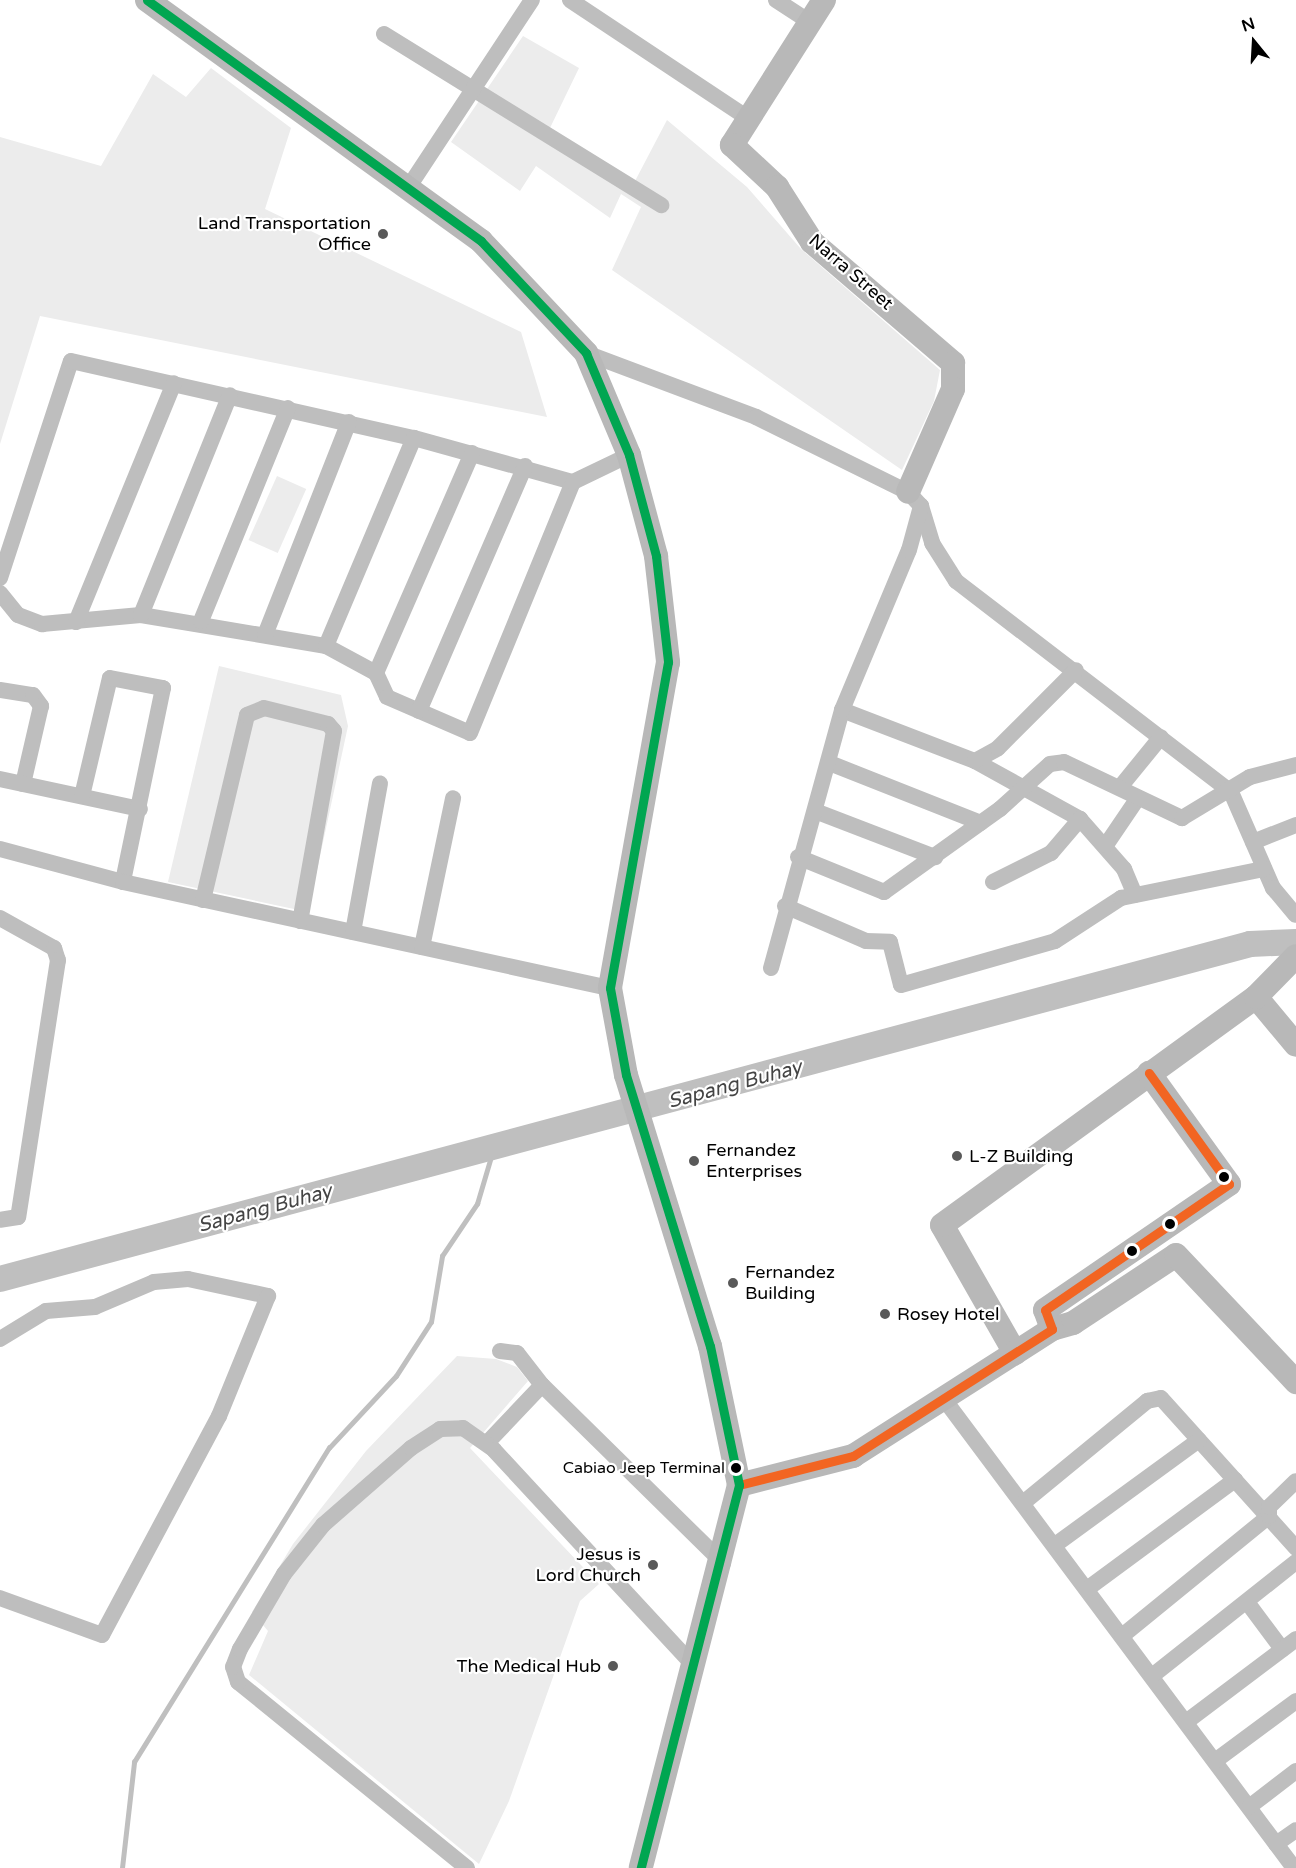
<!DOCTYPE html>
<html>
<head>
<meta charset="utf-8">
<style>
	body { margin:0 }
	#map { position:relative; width:1296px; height:1868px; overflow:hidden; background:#fff; font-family:"Varela Round",sans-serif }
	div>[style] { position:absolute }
	.green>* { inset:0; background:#ececec; transform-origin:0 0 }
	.stream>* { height:4.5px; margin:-2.25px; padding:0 2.25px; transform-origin:2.25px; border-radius:2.25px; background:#bfbfbf }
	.river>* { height:26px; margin:-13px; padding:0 13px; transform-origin:13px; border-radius:13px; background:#bfbfbf }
	.street>* { height:16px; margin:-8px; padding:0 8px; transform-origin:8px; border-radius:8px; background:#bebebe }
	.secondary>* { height:24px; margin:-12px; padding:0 12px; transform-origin:12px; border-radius:12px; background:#b8b8b8 }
	.bus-1>* { height:9px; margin:-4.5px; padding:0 4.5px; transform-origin:4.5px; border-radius:4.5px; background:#f26522 }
	.bus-2>* { height:9px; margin:-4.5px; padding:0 4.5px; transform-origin:4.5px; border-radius:4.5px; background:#00a651 }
	.dots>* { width:16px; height:16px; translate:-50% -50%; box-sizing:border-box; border:3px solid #fff; border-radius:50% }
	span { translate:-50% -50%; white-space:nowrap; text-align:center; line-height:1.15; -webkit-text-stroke:4.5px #fff; paint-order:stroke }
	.bus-label { font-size:16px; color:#000 }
	.right { translate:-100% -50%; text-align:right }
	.poi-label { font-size:18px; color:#000 }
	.left { translate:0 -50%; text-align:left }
	.street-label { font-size:18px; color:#000 }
	.water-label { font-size:20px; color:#444; font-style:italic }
	.north { position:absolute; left:1224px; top:12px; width:60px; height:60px; -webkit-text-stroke:4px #fff; paint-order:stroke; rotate:342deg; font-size:16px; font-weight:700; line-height:24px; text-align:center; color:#000 }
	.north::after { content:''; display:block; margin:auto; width:21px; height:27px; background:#000; clip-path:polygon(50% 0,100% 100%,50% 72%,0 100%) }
</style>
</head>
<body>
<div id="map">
	<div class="green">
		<div style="clip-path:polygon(523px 36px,579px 68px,549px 130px,635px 181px,667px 120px,747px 187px,801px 249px,940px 370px,934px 401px,902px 470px,612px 270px,641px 207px,621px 194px,610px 218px,536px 166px,520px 191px,451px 142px)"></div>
		<div style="clip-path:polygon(211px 68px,291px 128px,265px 209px,521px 332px,547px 417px,40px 316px,0 444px,0 137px,101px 166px,153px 74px,186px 97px)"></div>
		<div style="left:277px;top:476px;width:32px;height:70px;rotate:24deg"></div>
		<div style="clip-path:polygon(219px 666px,341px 695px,348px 726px,308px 912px,168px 882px)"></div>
		<div style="clip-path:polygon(457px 1356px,496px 1359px,517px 1367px,528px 1381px,470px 1448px,599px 1584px,580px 1601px,509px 1801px,479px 1864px,249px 1675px,268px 1631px,252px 1612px,293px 1544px,366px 1451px)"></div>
	</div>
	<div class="stream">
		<div style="left:122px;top:1868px;width:107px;rotate:-83.5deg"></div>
		<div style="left:134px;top:1762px;width:370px;rotate:-58.2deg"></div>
		<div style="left:329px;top:1448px;width:98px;rotate:-47.1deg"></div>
		<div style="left:396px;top:1376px;width:64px;rotate:-57.1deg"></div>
		<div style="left:431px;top:1322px;width:67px;rotate:-80.5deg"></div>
		<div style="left:442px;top:1256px;width:63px;rotate:-56.1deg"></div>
		<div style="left:477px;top:1204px;width:56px;rotate:-73.5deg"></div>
	</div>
	<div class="river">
		<div style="left:0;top:1279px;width:1294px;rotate:-15deg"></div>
		<div style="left:1250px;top:944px;width:46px;rotate:-2.5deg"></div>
	</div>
	<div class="street">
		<div style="left:570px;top:0;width:211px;rotate:33.6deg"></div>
		<div style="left:776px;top:0;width:38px;rotate:33deg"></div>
		<div style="left:384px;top:34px;width:326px;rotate:31.7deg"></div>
		<div style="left:408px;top:188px;width:225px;rotate:-56.6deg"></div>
		<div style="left:586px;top:353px;width:182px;rotate:20.6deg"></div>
		<div style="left:756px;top:417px;width:169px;rotate:26.3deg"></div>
		<div style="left:908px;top:492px;width:19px;rotate:47deg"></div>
		<div style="left:921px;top:506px;width:39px;rotate:73deg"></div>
		<div style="left:932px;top:543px;width:45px;rotate:57.7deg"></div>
		<div style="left:956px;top:581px;width:347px;rotate:37.5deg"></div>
		<div style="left:1231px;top:792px;width:105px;rotate:66.4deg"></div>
		<div style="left:1273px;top:888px;width:35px;rotate:50deg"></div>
		<div style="left:0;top:578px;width:228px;rotate:-71.9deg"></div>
		<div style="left:71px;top:361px;width:352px;rotate:12.7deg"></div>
		<div style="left:414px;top:438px;width:165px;rotate:15.5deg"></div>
		<div style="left:0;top:593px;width:28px;rotate:51deg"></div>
		<div style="left:18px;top:615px;width:26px;rotate:21deg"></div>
		<div style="left:42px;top:624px;width:99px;rotate:-5.2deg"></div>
		<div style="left:141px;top:615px;width:188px;rotate:9.5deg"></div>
		<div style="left:326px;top:646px;width:57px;rotate:28.4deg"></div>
		<div style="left:376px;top:673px;width:26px;rotate:65deg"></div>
		<div style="left:387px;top:697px;width:90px;rotate:23.4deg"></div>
		<div style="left:470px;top:733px;width:271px;rotate:-67.7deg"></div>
		<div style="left:573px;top:482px;width:62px;rotate:-25.7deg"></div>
		<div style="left:141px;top:615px;width:237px;rotate:-68deg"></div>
		<div style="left:201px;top:621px;width:230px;rotate:-67.8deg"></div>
		<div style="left:76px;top:622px;width:258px;rotate:-67.7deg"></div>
		<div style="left:265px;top:635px;width:229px;rotate:-68.5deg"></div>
		<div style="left:326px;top:646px;width:226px;rotate:-67.1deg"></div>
		<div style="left:376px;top:673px;width:240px;rotate:-66.4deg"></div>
		<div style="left:0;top:690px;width:33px;rotate:9deg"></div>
		<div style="left:33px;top:695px;width:14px;rotate:54deg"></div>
		<div style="left:41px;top:706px;width:80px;rotate:103deg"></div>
		<div style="left:842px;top:710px;width:142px;rotate:21deg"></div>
		<div style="left:975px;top:761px;width:120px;rotate:28.9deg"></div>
		<div style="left:1080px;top:819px;width:67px;rotate:48.7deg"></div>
		<div style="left:1124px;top:869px;width:28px;rotate:67deg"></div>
		<div style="left:419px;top:711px;width:267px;rotate:-66.6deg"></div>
		<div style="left:975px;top:761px;width:26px;rotate:-29deg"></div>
		<div style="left:998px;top:748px;width:110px;rotate:-45deg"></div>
		<div style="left:832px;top:764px;width:160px;rotate:21.6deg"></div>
		<div style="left:0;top:779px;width:143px;rotate:12.1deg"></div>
		<div style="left:1121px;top:786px;width:63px;rotate:-50.8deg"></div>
		<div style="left:82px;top:796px;width:121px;rotate:-76.7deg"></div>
		<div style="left:110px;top:678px;width:54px;rotate:10.7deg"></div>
		<div style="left:163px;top:688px;width:198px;rotate:101.7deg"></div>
		<div style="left:815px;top:811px;width:129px;rotate:21deg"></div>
		<div style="left:1253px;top:842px;width:46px;rotate:-21.6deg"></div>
		<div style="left:1106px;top:845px;width:57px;rotate:-55.8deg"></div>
		<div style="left:0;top:849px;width:127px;rotate:15deg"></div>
		<div style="left:123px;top:882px;width:498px;rotate:12.3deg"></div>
		<div style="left:798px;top:857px;width:93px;rotate:22.1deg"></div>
		<div style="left:884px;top:892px;width:143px;rotate:-35.6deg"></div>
		<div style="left:1000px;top:809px;width:67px;rotate:-42deg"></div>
		<div style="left:1050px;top:764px;width:14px;rotate:-8deg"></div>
		<div style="left:1064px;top:762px;width:131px;rotate:25.4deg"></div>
		<div style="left:1182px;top:818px;width:79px;rotate:-31.1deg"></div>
		<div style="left:1250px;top:777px;width:48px;rotate:-14.6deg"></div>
		<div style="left:993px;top:882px;width:65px;rotate:-26.6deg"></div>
		<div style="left:1051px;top:853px;width:45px;rotate:-49.5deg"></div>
		<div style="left:203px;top:900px;width:190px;rotate:-76.6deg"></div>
		<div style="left:247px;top:715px;width:18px;rotate:-22deg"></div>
		<div style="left:264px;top:708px;width:66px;rotate:14deg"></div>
		<div style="left:328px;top:724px;width:9px;rotate:49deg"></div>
		<div style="left:334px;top:731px;width:193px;rotate:100.1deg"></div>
		<div style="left:785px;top:906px;width:88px;rotate:23.4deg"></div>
		<div style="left:866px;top:941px;width:24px;rotate:2deg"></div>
		<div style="left:890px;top:942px;width:44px;rotate:75.7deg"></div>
		<div style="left:901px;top:985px;width:160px;rotate:-15.9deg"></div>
		<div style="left:1055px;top:941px;width:79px;rotate:-33.1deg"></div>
		<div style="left:1121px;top:898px;width:146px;rotate:-11.5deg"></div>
		<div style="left:0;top:918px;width:62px;rotate:29.1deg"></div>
		<div style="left:54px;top:948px;width:13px;rotate:72deg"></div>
		<div style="left:58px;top:960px;width:260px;rotate:98.8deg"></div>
		<div style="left:18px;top:1217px;width:18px;rotate:171deg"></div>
		<div style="left:353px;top:932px;width:151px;rotate:-79.7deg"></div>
		<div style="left:422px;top:947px;width:152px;rotate:-78.2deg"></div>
		<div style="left:771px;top:968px;width:268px;rotate:-74.6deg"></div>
		<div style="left:842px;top:710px;width:173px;rotate:-67.3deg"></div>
		<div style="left:909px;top:550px;width:46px;rotate:-74.7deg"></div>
		<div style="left:0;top:1339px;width:54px;rotate:-31.3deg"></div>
		<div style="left:46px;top:1311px;width:49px;rotate:-4.7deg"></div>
		<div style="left:95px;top:1307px;width:64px;rotate:-23deg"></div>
		<div style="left:154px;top:1282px;width:34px;rotate:-5deg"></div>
		<div style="left:188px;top:1279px;width:82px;rotate:12deg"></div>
		<div style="left:268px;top:1296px;width:130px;rotate:112.2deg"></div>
		<div style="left:219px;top:1416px;width:248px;rotate:118.1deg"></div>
		<div style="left:102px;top:1635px;width:109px;rotate:-160.1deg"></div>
		<div style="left:500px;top:1351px;width:17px;rotate:7deg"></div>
		<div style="left:517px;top:1353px;width:41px;rotate:52deg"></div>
		<div style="left:542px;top:1385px;width:254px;rotate:44.5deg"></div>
		<div style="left:944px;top:1399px;width:585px;rotate:53.27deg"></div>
		<div style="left:487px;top:1443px;width:80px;rotate:-46.5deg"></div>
		<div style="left:1023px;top:1503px;width:161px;rotate:-39.4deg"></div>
		<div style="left:1147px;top:1401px;width:14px;rotate:-12deg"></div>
		<div style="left:1161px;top:1398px;width:202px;rotate:48deg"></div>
		<div style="left:1055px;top:1545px;width:178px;rotate:-36.1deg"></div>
		<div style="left:1087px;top:1589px;width:184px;rotate:-36.4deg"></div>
		<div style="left:1247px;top:1602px;width:59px;rotate:53.3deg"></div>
		<div style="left:1122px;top:1636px;width:190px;rotate:-39.2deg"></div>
		<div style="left:1269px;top:1516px;width:9px;rotate:-90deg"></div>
		<div style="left:1269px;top:1507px;width:37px;rotate:-44deg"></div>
		<div style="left:1152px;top:1676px;width:184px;rotate:-38.4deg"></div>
		<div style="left:1186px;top:1722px;width:138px;rotate:-37deg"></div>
		<div style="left:1215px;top:1761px;width:101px;rotate:-36.5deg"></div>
		<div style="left:1249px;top:1807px;width:59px;rotate:-37.5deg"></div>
		<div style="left:1276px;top:1844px;width:24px;rotate:-35deg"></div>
		<div style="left:467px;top:1868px;width:295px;rotate:-140.9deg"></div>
		<div style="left:238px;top:1682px;width:16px;rotate:-108deg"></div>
		<div style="left:233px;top:1667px;width:19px;rotate:-69deg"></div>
		<div style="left:240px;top:1649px;width:87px;rotate:-59.6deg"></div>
		<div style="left:284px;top:1574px;width:63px;rotate:-51.5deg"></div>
		<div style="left:323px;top:1525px;width:117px;rotate:-41.2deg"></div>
		<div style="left:411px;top:1448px;width:35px;rotate:-33deg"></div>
		<div style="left:440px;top:1429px;width:23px;rotate:-2deg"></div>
		<div style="left:463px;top:1428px;width:38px;rotate:35deg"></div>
		<div style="left:494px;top:1450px;width:296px;rotate:47.2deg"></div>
	</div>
	<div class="secondary">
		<div style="left:147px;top:0;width:412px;rotate:35.8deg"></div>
		<div style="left:481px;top:241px;width:154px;rotate:46.8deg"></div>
		<div style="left:586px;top:353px;width:111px;rotate:67.1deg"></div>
		<div style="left:629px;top:455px;width:105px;rotate:75deg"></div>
		<div style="left:656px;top:556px;width:107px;rotate:83.5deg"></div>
		<div style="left:668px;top:662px;width:331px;rotate:100.1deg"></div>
		<div style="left:610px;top:988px;width:88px;rotate:79.6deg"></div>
		<div style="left:626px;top:1075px;width:284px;rotate:72.8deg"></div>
		<div style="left:710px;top:1346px;width:142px;rotate:78.2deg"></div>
		<div style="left:739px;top:1485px;width:395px;rotate:104.4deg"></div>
		<div style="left:824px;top:0;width:172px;rotate:122.4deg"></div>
		<div style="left:732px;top:145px;width:62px;rotate:43deg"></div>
		<div style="left:777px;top:187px;width:65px;rotate:57.5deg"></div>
		<div style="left:812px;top:242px;width:186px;rotate:40.6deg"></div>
		<div style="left:953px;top:363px;width:26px;rotate:90deg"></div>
		<div style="left:953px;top:389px;width:112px;rotate:113.6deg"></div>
		<div style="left:1256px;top:997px;width:62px;rotate:50.2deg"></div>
		<div style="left:1052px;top:1329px;width:22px;rotate:-16deg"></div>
		<div style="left:1073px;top:1323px;width:123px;rotate:-33.4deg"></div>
		<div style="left:1176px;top:1255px;width:175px;rotate:46.6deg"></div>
		<div style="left:1015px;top:1353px;width:147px;rotate:-119.7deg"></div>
		<div style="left:942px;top:1225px;width:388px;rotate:-36deg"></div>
		<div style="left:1256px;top:997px;width:57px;rotate:-45.7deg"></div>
		<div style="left:739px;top:1485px;width:118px;rotate:-14.3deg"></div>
		<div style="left:853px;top:1456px;width:236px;rotate:-32.5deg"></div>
		<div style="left:1052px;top:1329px;width:20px;rotate:-110deg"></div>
		<div style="left:1045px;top:1310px;width:223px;rotate:-34.4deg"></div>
		<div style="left:1229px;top:1184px;width:137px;rotate:-125.8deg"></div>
	</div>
	<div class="bus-1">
		<div style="left:739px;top:1485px;width:118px;rotate:-14.3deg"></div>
		<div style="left:853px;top:1456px;width:236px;rotate:-32.5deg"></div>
		<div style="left:1052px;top:1329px;width:20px;rotate:-110deg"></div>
		<div style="left:1045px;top:1310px;width:223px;rotate:-34.4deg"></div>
		<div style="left:1229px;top:1184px;width:137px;rotate:-125.8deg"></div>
	</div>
	<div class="bus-2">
		<div style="left:147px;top:0;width:412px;rotate:35.8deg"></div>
		<div style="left:481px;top:241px;width:154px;rotate:46.8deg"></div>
		<div style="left:586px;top:353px;width:111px;rotate:67.1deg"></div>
		<div style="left:629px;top:455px;width:105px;rotate:75deg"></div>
		<div style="left:656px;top:556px;width:107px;rotate:83.5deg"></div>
		<div style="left:668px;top:662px;width:331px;rotate:100.1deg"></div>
		<div style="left:610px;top:988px;width:88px;rotate:79.6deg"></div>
		<div style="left:626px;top:1075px;width:284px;rotate:72.8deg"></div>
		<div style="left:710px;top:1346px;width:142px;rotate:78.2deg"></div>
		<div style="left:739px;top:1485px;width:395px;rotate:104.4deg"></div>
	</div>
	<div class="dots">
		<div style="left:383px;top:234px;background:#595959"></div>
		<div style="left:957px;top:1156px;background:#595959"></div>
		<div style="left:694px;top:1161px;background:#595959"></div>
		<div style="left:1224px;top:1177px;background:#000"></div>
		<div style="left:1170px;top:1224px;background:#000"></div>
		<div style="left:1132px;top:1251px;background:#000"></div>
		<div style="left:733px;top:1283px;background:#595959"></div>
		<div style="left:885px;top:1314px;background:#595959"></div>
		<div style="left:736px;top:1468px;background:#000"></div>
		<div style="left:653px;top:1565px;background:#595959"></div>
		<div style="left:613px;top:1666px;background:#595959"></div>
	</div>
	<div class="bus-label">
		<span class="right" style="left:725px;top:1468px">Cabiao Jeep Terminal</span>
	</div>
	<div class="poi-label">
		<span class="right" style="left:371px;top:234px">Land Transportation<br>Office</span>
		<span class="left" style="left:706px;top:1161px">Fernandez<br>Enterprises</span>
		<span class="left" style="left:969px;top:1156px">L-Z Building</span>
		<span class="left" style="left:745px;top:1283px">Fernandez<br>Building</span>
		<span class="left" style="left:897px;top:1314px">Rosey Hotel</span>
		<span class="right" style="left:641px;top:1565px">Jesus is<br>Lord Church</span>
		<span class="right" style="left:601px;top:1666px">The Medical Hub</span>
	</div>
	<div class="street-label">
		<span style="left:851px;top:272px;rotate:41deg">Narra Street</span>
	</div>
	<div class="water-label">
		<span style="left:735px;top:1085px;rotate:-15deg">Sapang Buhay</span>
		<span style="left:265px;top:1209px;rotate:-15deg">Sapang Buhay</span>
	</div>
	<div class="north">N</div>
</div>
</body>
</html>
